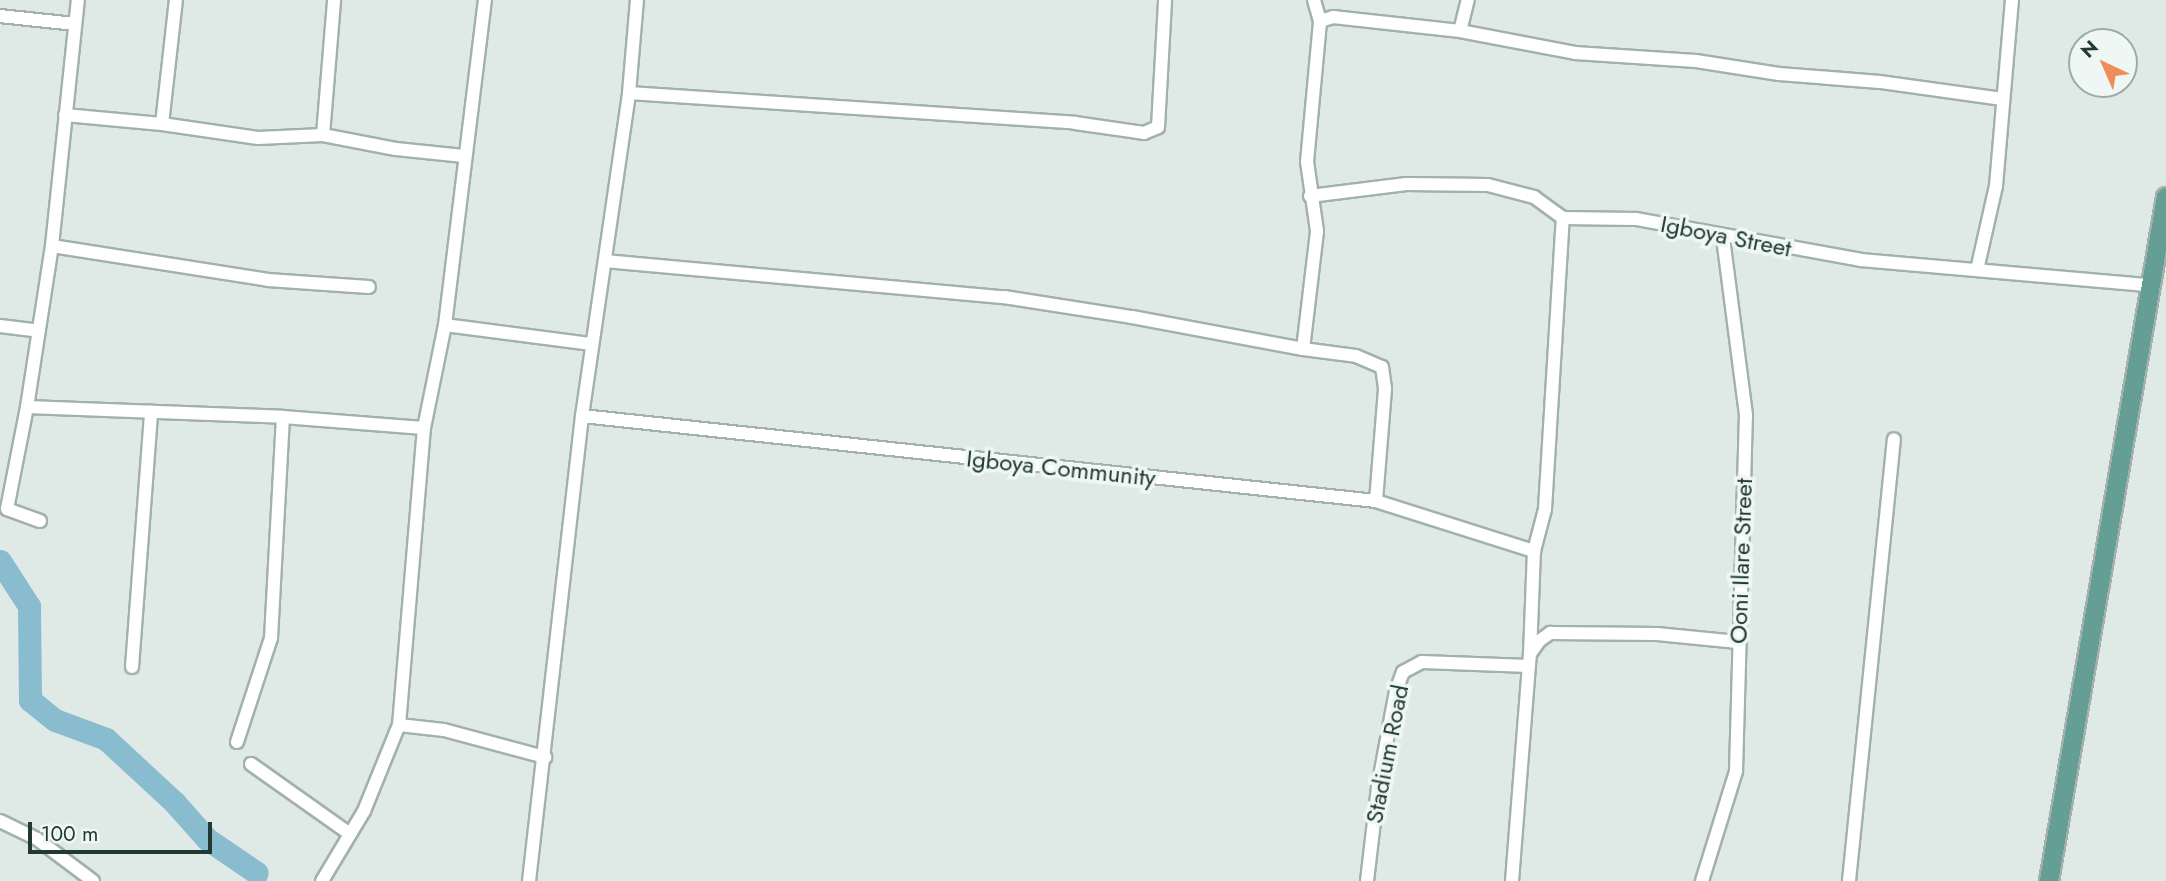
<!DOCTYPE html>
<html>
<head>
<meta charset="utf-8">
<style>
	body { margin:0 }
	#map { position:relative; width:2166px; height:881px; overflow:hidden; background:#dfeae6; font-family:Jost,sans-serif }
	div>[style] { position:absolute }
	.river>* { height:23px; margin:-11.5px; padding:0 11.5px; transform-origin:11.5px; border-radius:11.5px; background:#88bcce }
	.roads { filter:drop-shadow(2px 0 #a2b1ad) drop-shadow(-2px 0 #a2b1ad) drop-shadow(0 2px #a2b1ad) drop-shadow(0 -2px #a2b1ad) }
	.street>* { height:12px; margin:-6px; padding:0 6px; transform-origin:6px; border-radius:6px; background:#fff }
	.primary>* { height:18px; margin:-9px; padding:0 9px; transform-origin:9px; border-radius:9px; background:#659e95 }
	span { translate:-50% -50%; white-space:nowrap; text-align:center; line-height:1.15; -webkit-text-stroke:7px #eff7f4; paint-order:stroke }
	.street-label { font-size:24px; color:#213935 }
	.north { position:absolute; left:2068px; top:28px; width:70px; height:70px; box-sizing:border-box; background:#eff7f4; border:2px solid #9daba8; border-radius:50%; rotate:316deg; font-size:19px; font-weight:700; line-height:28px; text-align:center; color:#213935 }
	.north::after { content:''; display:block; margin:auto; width:24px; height:32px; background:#ee8d59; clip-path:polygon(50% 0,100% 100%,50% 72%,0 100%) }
	.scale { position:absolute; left:28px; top:822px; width:184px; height:32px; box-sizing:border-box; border:4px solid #213935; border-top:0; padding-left:9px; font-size:21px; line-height:24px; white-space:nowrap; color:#213935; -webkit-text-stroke:5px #eff7f4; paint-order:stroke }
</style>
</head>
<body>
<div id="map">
	<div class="river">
		<div style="left:0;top:561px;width:54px;rotate:57.2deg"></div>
		<div style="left:29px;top:606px;width:94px;rotate:89.4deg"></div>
		<div style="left:30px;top:700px;width:32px;rotate:39deg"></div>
		<div style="left:55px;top:720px;width:54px;rotate:20.4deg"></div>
		<div style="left:106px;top:739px;width:94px;rotate:42.8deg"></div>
		<div style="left:175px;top:803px;width:48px;rotate:48.4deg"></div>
		<div style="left:207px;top:839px;width:60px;rotate:34.2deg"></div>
	</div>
	<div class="roads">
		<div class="street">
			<div style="left:0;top:16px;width:75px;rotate:6.1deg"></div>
			<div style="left:1320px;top:21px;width:14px;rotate:-17deg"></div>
			<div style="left:1333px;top:17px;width:128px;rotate:6.3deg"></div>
			<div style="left:1460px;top:31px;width:117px;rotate:10.8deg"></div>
			<div style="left:1575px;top:53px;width:121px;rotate:3.8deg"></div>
			<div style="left:1696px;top:61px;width:84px;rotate:8.9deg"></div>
			<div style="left:1779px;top:74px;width:101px;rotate:4.5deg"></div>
			<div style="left:1880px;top:82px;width:123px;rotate:7.9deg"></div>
			<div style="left:1460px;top:31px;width:32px;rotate:-76deg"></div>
			<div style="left:629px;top:93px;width:447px;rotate:3.8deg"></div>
			<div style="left:1075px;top:123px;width:70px;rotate:8.2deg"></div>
			<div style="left:1144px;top:133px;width:15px;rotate:-23deg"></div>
			<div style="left:1158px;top:127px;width:127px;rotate:-86.8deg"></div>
			<div style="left:65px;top:115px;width:97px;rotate:5.3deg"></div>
			<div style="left:162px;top:124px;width:97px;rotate:8.3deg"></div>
			<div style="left:258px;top:138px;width:65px;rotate:-2.6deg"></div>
			<div style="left:323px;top:135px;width:74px;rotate:10.9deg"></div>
			<div style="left:396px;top:149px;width:68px;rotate:5.9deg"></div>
			<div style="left:162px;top:124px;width:125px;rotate:-83.6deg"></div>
			<div style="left:323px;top:135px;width:135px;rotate:-85.3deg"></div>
			<div style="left:1310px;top:196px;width:97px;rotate:-7.1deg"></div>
			<div style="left:1406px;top:184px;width:82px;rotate:0.7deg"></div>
			<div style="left:1488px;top:185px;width:48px;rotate:14.6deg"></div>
			<div style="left:1534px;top:197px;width:36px;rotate:36deg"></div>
			<div style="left:1563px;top:218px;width:73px;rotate:0.8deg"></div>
			<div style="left:1636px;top:219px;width:229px;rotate:10.3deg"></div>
			<div style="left:1861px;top:260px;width:289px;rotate:5deg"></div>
			<div style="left:52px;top:246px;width:219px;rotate:8.9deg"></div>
			<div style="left:268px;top:280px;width:101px;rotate:4deg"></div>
			<div style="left:605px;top:261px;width:401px;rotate:5.2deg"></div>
			<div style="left:1004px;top:297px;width:130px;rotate:8.9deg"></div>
			<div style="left:1132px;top:317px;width:174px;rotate:10.6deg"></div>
			<div style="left:1303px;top:349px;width:119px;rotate:-83.2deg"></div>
			<div style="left:1317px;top:231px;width:70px;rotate:-98.2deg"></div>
			<div style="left:1307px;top:162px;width:142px;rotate:-84.7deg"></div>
			<div style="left:1320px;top:21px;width:22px;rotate:-106deg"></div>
			<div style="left:1977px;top:270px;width:86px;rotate:-77.3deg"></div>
			<div style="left:1996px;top:186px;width:187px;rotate:-85.1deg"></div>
			<div style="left:445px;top:325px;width:148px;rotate:7.4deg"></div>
			<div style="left:0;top:326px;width:39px;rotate:7deg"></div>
			<div style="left:1303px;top:349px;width:53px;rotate:7.5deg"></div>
			<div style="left:1356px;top:356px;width:28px;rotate:23deg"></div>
			<div style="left:1382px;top:367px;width:22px;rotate:82deg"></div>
			<div style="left:1385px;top:389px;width:112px;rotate:94.6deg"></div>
			<div style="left:27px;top:407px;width:256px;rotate:2.2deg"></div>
			<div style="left:283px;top:417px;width:141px;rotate:4.5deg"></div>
			<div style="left:582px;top:416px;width:799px;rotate:6.11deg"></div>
			<div style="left:1376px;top:501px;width:166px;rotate:17.6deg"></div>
			<div style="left:40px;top:521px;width:35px;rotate:-160deg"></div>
			<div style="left:7px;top:509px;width:104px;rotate:-78.9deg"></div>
			<div style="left:27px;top:407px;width:163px;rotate:-81.2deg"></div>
			<div style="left:52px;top:246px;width:247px;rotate:-84deg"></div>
			<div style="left:1530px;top:654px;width:16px;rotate:-55deg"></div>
			<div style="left:1539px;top:641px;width:14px;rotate:-36deg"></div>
			<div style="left:1550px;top:633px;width:107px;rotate:0.5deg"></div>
			<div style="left:1657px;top:634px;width:81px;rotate:5.6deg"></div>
			<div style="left:132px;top:667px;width:256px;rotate:-85.7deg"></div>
			<div style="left:399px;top:725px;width:45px;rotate:6.3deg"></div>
			<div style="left:444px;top:730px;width:105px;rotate:15deg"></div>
			<div style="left:237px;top:742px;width:109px;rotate:-71.9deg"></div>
			<div style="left:271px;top:638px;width:221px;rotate:-86.9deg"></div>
			<div style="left:251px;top:764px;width:121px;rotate:35.3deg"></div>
			<div style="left:0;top:821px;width:41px;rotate:25.9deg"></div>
			<div style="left:37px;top:839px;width:70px;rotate:36.9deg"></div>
			<div style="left:322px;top:881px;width:82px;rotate:-59deg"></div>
			<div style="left:364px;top:811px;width:93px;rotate:-67.9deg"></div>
			<div style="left:399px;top:725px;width:298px;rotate:-85.2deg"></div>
			<div style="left:424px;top:428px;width:105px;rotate:-78.5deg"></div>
			<div style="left:445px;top:325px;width:327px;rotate:-83deg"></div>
			<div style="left:529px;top:881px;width:468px;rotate:-83.5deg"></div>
			<div style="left:582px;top:416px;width:326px;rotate:-81.7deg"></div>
			<div style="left:629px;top:93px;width:93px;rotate:-85.1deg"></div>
			<div style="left:1367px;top:881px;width:95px;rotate:-83.3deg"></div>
			<div style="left:1378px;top:787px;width:98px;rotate:-79.4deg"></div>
			<div style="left:1396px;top:691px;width:20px;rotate:-70deg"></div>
			<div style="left:1403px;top:672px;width:21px;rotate:-28deg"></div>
			<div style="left:1422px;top:662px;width:107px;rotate:2.1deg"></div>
			<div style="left:1512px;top:881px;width:228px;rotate:-85.5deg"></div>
			<div style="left:1530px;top:654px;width:103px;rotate:-87.8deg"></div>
			<div style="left:1534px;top:551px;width:43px;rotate:-75.3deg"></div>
			<div style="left:1545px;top:509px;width:292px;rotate:-86.5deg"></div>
			<div style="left:1702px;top:881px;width:115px;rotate:-72.8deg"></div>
			<div style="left:1736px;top:771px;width:356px;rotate:-88.4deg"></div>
			<div style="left:1746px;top:415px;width:179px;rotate:-97.4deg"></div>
			<div style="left:1849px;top:881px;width:444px;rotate:-84.2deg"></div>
		</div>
		<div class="primary">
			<div style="left:2049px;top:881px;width:694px;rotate:-80.29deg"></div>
		</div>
	</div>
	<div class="street-label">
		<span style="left:1726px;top:236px;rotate:11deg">Igboya Street</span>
		<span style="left:1061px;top:468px;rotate:6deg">Igboya Community</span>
		<span style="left:1741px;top:561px;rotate:-88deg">Ooni Ilare Street</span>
		<span style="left:1387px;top:754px;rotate:-79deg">Stadium Road</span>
	</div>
	<div class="north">N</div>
	<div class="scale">100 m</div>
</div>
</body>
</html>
